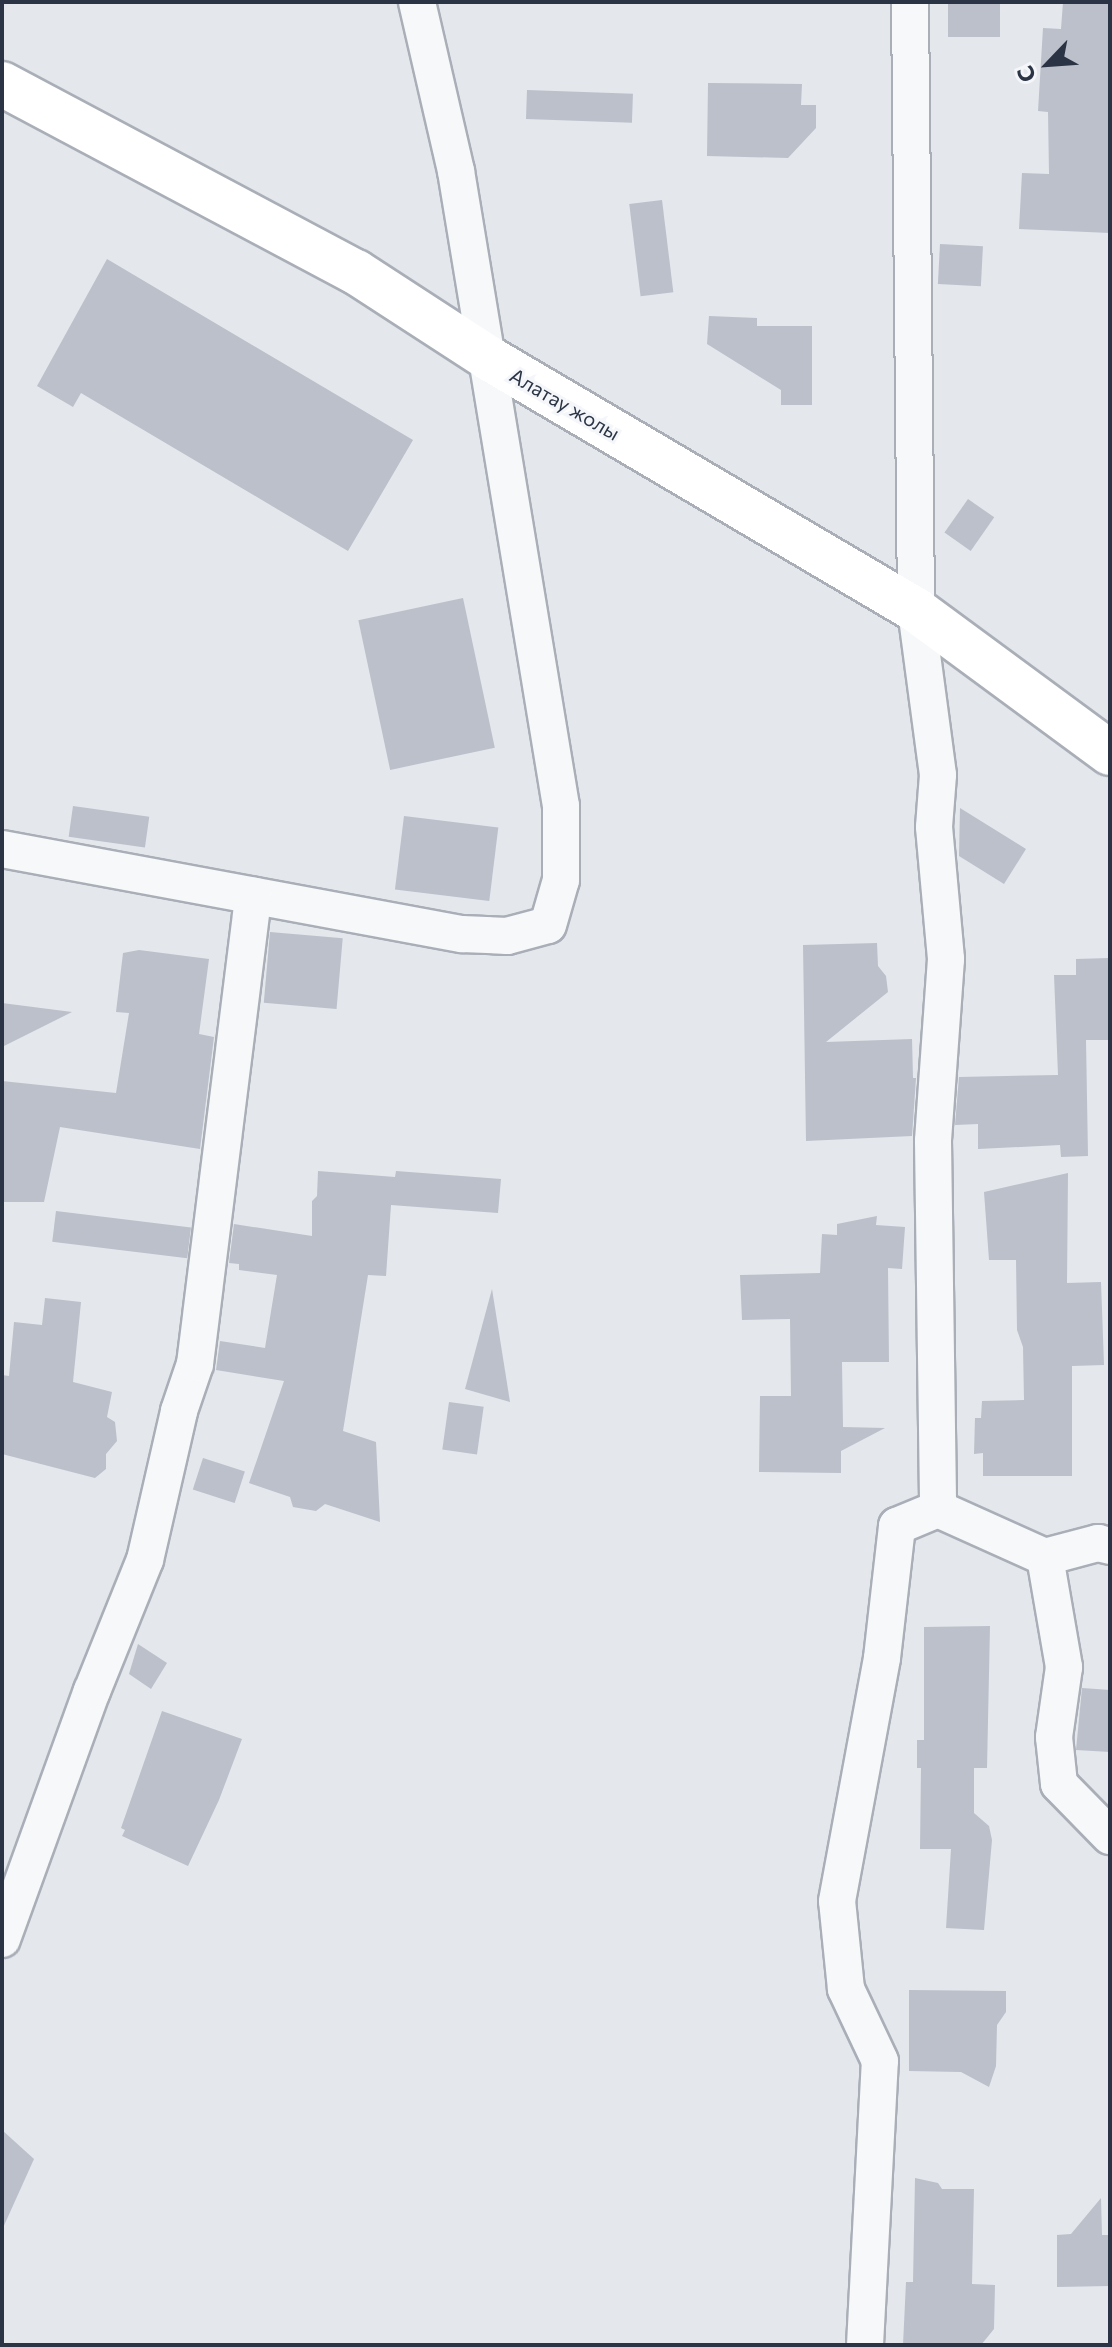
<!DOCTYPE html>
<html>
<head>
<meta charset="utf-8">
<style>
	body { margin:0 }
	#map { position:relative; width:1112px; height:2347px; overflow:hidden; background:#e4e7ec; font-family:Commissioner,sans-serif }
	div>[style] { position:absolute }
	.building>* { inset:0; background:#bbc0ca; transform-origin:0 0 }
	.roads { filter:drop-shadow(2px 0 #a9aeb7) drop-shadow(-2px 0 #a9aeb7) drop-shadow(0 2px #a9aeb7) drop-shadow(0 -2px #a9aeb7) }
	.street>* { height:36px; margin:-18px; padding:0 18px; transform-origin:18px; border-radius:18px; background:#f7f8fa }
	.secondary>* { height:44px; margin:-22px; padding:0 22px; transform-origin:22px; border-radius:22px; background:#fff }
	span { translate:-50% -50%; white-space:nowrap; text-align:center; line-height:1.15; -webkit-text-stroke:6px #f4f6f9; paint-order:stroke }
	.street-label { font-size:20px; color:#2b3445 }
	.frame { position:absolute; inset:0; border:4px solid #2b3445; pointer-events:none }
	.north { position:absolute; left:1008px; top:24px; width:80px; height:80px; -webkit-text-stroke:6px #f4f6f9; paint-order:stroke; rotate:245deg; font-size:22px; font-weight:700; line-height:32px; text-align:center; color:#2b3445 }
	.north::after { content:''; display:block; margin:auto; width:28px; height:36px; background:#2b3445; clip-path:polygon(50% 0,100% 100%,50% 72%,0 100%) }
</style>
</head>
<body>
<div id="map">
	<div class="building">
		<div style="left:948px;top:2px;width:52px;height:35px"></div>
		<div style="clip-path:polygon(1063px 2px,1110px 2px,1110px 233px,1019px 229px,1022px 173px,1049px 174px,1048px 112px,1038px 111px,1043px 28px,1061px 29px)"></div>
		<div style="clip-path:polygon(708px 83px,802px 84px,801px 105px,816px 105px,816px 128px,788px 158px,707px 156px)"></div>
		<div style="left:527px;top:90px;width:106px;height:29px;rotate:2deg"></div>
		<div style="left:662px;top:200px;width:93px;height:33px;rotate:83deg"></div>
		<div style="left:940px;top:244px;width:43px;height:40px;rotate:3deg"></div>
		<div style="clip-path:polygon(107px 259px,413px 440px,348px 551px,81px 393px,73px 407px,37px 386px)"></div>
		<div style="clip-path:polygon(709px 316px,757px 318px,757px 326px,812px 326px,812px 405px,781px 405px,781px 390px,707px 344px)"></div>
		<div style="left:968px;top:499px;width:32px;height:41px;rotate:35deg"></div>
		<div style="left:463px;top:598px;width:153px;height:107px;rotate:78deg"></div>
		<div style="left:73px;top:806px;width:77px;height:31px;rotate:8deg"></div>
		<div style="clip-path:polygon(960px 808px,1026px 849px,1004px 884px,959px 856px)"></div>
		<div style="left:404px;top:816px;width:95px;height:74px;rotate:7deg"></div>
		<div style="left:270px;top:932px;width:73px;height:71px;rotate:5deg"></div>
		<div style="clip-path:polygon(877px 943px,878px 966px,886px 976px,888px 992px,826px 1042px,912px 1039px,913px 1078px,916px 1078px,912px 1136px,806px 1141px,803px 945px)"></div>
		<div style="clip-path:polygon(139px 950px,209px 959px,199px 1034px,214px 1037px,200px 1149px,60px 1127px,44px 1202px,2px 1202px,2px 1081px,116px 1093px,129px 1013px,116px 1012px,123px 953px)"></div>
		<div style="clip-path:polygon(1109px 958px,1110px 1040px,1086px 1040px,1088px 1156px,1061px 1157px,1060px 1145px,978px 1149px,978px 1124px,955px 1125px,959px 1077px,1058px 1075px,1054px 975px,1076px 975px,1076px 959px)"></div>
		<div style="clip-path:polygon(2px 1003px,72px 1012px,2px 1047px)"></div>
		<div style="clip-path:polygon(318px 1171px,395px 1177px,396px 1171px,501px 1179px,498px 1213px,391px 1205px,386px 1276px,368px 1275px,343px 1431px,376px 1442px,380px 1522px,325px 1504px,316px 1511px,293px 1507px,290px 1497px,249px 1483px,284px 1381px,216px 1370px,220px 1341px,265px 1348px,277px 1275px,239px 1270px,239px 1264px,229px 1263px,234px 1224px,312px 1236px,312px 1201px,317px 1196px)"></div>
		<div style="clip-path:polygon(1068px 1173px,1067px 1283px,1101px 1282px,1104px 1365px,1072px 1366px,1072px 1476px,983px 1476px,983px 1453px,974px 1454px,975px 1418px,981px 1418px,982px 1401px,1024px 1400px,1023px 1347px,1017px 1330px,1016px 1260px,989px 1260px,984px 1192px)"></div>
		<div style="left:56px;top:1211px;width:136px;height:31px;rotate:7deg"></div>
		<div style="clip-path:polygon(877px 1216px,876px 1225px,905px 1227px,902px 1269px,888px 1268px,889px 1362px,842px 1362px,843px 1427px,885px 1428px,841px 1451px,841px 1473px,759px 1472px,760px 1396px,791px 1396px,790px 1319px,742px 1320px,740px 1275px,820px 1273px,822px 1234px,837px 1235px,837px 1224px)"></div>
		<div style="clip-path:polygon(492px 1289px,510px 1402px,465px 1389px)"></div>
		<div style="clip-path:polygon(45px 1298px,81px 1302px,73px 1382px,112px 1392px,107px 1417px,115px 1422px,117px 1441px,106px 1454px,106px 1469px,95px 1478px,2px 1454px,2px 1375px,9px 1376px,14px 1322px,42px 1325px)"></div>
		<div style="left:449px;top:1402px;width:35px;height:48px;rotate:8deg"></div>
		<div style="left:203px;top:1458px;width:44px;height:33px;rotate:18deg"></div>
		<div style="clip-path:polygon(990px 1626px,987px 1768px,974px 1768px,974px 1813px,989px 1826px,992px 1840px,984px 1930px,946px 1928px,951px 1849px,920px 1849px,921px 1768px,917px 1768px,917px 1740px,924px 1740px,924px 1627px)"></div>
		<div style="clip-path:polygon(138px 1644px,167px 1663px,151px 1689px,129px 1674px)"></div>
		<div style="clip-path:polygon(1082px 1688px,1110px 1690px,1110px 1752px,1076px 1750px)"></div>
		<div style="clip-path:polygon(162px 1711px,242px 1739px,219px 1800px,188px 1866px,122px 1836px,125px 1830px,121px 1828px)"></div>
		<div style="clip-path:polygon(909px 1990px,1006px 1991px,1006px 2012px,997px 2025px,996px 2066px,989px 2087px,961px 2072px,909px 2071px)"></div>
		<div style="clip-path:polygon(2px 2130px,34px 2159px,2px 2230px)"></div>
		<div style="clip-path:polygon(915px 2178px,938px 2183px,942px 2189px,974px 2189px,972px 2284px,995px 2285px,994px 2329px,981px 2345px,903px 2345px,906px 2282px,913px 2282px)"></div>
		<div style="clip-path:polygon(1101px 2198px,1102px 2235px,1110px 2235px,1110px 2286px,1057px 2287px,1057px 2235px,1071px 2234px)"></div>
	</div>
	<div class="roads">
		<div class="street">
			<div style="left:910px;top:2px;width:608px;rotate:89.43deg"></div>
			<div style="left:916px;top:610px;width:166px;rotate:82.4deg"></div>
			<div style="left:938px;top:775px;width:52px;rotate:94.4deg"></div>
			<div style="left:934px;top:827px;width:133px;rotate:84.8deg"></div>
			<div style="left:946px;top:959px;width:182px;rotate:94.1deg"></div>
			<div style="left:933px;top:1141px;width:368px;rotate:89.2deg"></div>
			<div style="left:938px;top:1509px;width:117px;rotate:24.2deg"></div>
			<div style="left:1045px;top:1557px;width:55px;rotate:-14.8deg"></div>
			<div style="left:1098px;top:1543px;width:12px;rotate:14deg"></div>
			<div style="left:2px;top:849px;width:468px;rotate:10.5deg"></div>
			<div style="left:462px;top:934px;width:45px;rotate:2.5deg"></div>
			<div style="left:507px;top:936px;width:42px;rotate:-15deg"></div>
			<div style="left:548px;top:925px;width:47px;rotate:-73.9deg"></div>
			<div style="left:561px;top:880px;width:74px;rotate:-90deg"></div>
			<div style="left:561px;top:806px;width:644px;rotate:-99.39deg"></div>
			<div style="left:456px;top:171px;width:173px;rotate:-103deg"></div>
			<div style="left:1045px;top:1557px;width:112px;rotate:80.2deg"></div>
			<div style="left:1064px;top:1667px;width:71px;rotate:98.1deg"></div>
			<div style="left:1054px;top:1737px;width:47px;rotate:83.9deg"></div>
			<div style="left:1059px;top:1784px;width:73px;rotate:45.6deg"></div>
			<div style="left:2px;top:1939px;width:264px;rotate:-70.1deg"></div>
			<div style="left:92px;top:1691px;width:141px;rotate:-68deg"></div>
			<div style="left:145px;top:1560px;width:153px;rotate:-77.1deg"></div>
			<div style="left:179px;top:1411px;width:50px;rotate:-71.2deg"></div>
			<div style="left:195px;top:1364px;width:472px;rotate:-82.9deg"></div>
			<div style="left:865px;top:2345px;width:284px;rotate:-87deg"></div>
			<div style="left:880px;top:2061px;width:80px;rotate:-115.3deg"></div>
			<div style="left:846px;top:1989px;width:88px;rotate:-95.8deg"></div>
			<div style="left:837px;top:1901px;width:247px;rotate:-79.5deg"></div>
			<div style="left:882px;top:1658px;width:133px;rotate:-83.5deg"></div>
			<div style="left:897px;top:1526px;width:44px;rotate:-22.5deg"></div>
		</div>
		<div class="secondary">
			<div style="left:2px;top:84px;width:401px;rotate:28deg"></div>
			<div style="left:356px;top:272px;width:160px;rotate:33deg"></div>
			<div style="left:490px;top:359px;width:494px;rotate:30.5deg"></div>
			<div style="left:916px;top:610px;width:241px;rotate:36.4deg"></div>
		</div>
	</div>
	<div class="street-label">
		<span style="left:565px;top:404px;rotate:30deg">Алатау жолы</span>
	</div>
	<div class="frame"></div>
	<div class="north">С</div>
</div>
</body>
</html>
